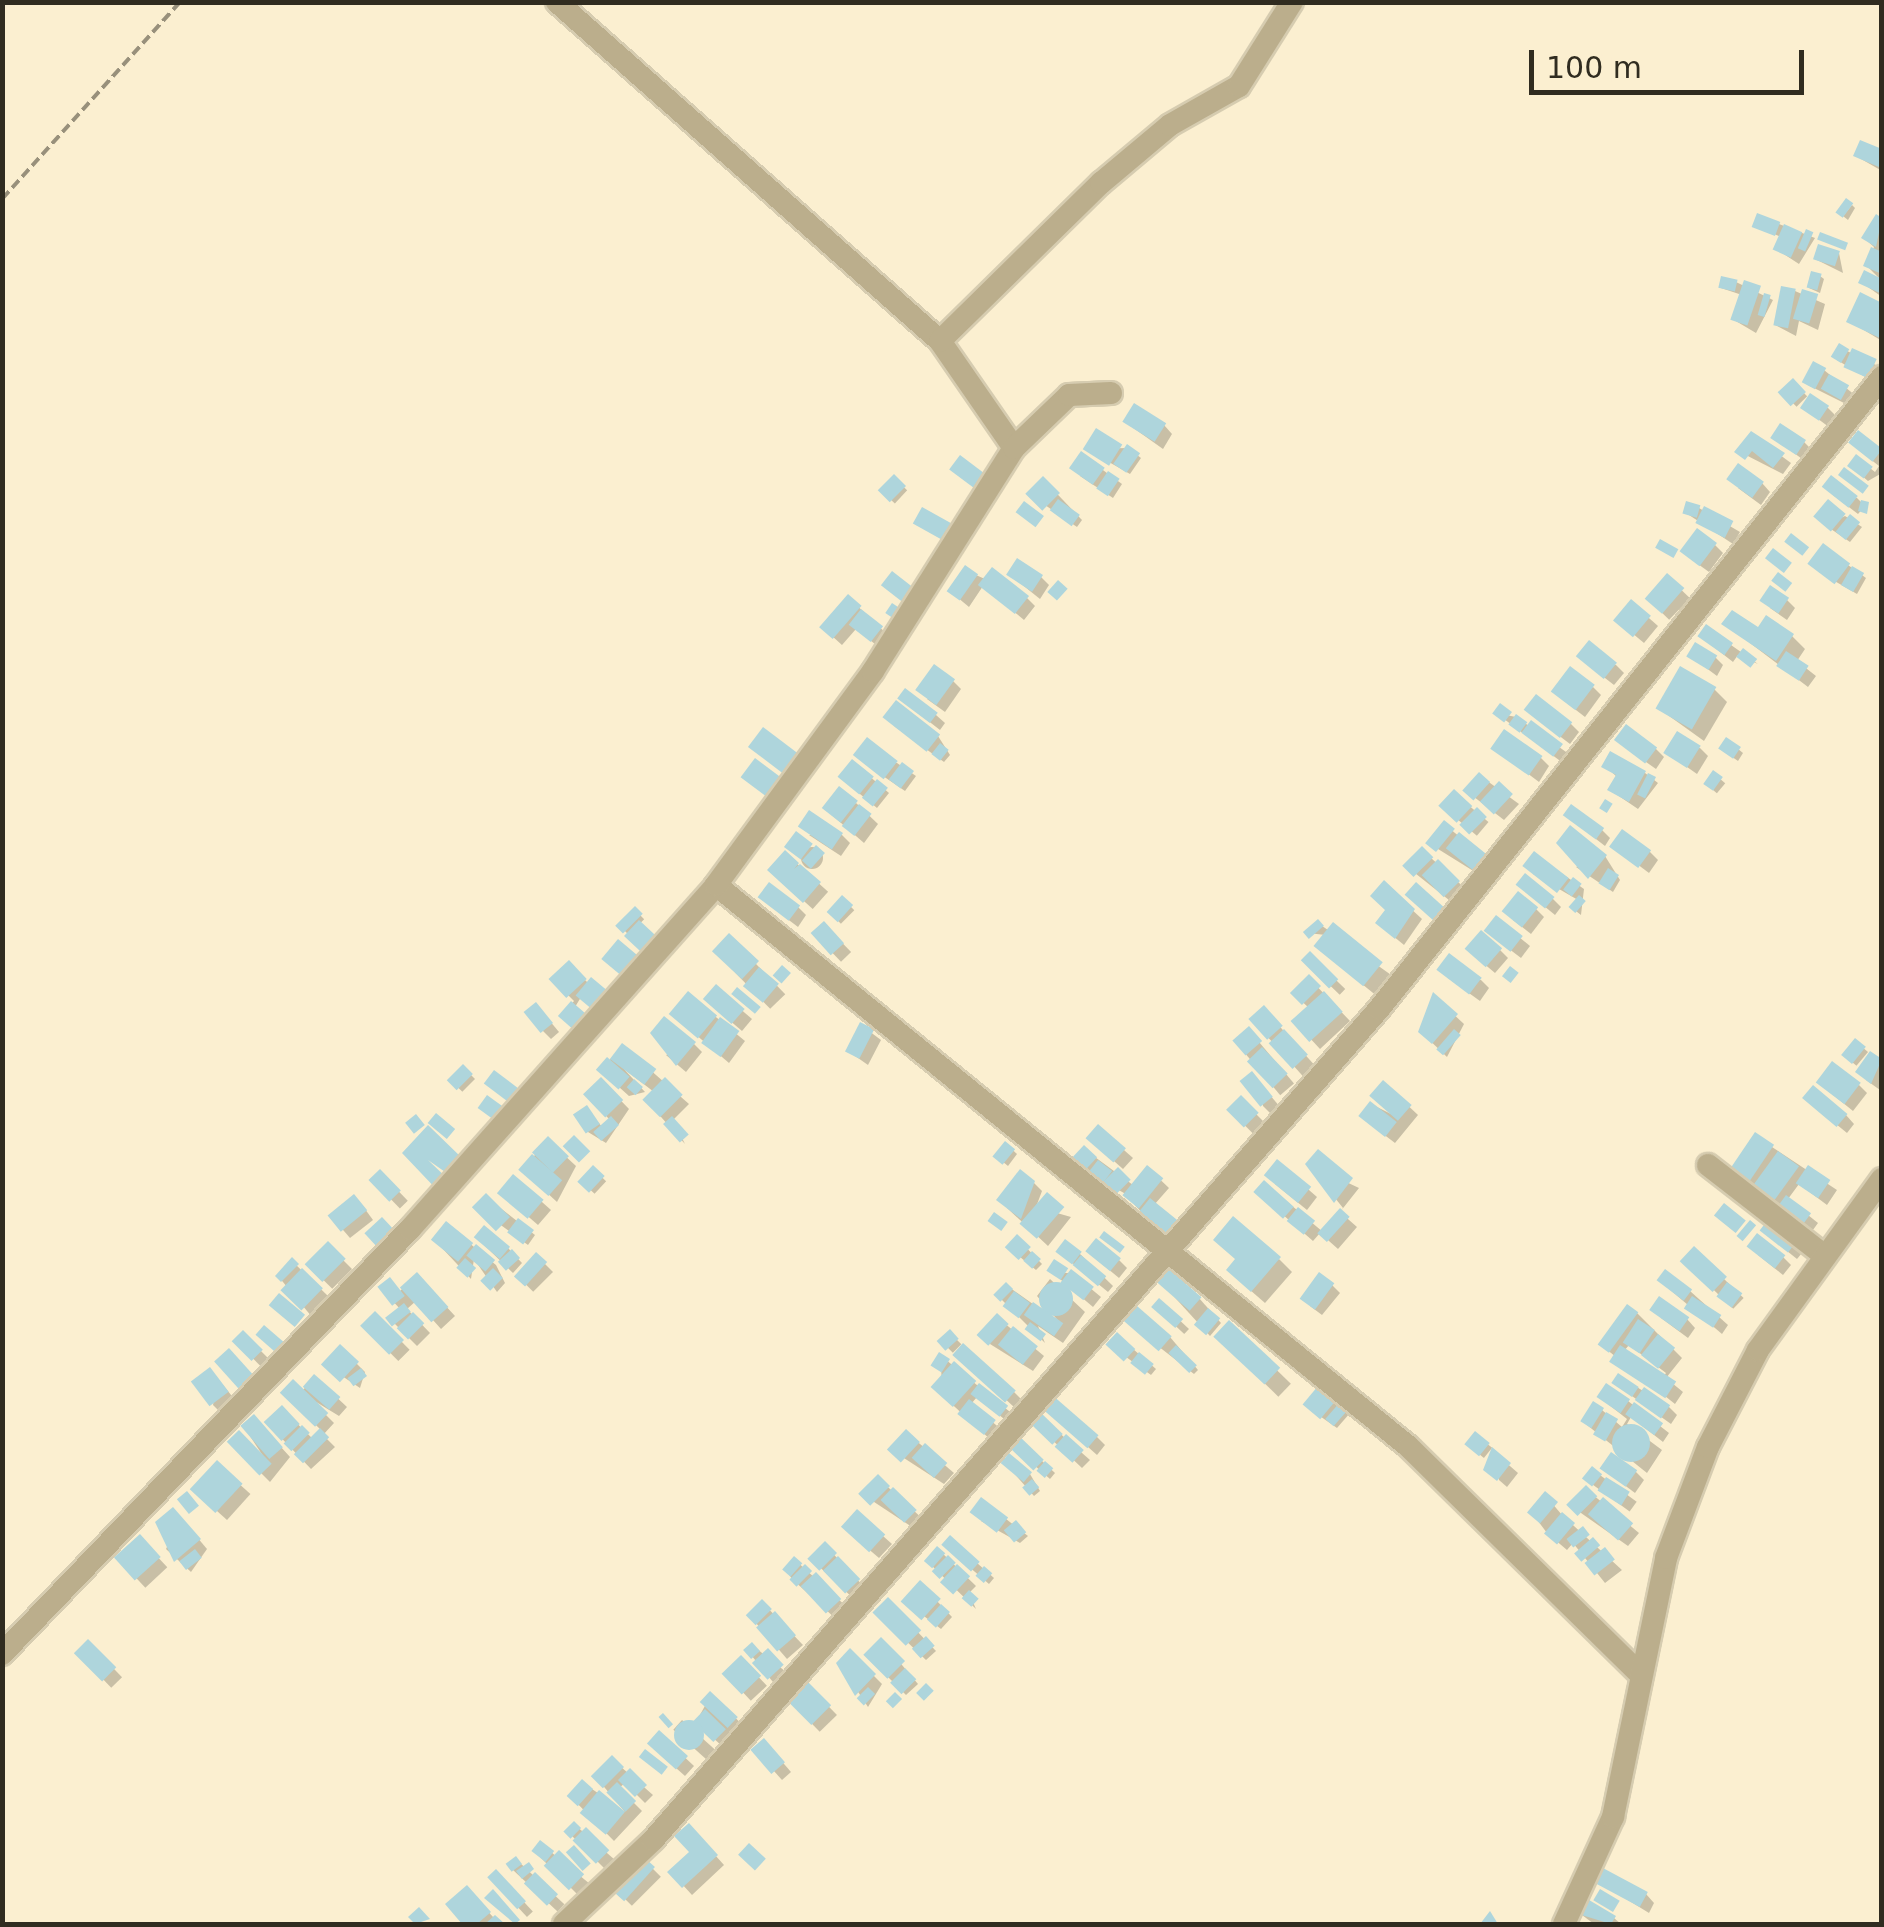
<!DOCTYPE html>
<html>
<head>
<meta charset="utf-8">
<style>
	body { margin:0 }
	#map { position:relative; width:1884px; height:1927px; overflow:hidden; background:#fbefd0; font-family:"DejaVu Sans",sans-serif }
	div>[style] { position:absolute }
	.shadow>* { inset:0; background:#0003; transform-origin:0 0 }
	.round { border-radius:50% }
	.building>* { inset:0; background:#aed5dc; transform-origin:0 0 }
	.path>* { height:4px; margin-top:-2px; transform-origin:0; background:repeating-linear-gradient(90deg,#98907b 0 10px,transparent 0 15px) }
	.roads { filter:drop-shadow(2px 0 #d6ccb0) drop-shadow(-2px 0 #d6ccb0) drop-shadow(0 2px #d6ccb0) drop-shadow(0 -2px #d6ccb0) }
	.minor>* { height:22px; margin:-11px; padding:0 11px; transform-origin:11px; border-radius:11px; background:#bbae8c }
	span { translate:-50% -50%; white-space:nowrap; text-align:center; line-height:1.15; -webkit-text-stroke:8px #fbefd0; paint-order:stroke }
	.frame { position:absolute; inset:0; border:5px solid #302c20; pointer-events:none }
	.scale { position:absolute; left:1529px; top:50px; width:275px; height:45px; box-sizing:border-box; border:5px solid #302c20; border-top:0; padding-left:12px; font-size:30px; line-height:35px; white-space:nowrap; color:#302c20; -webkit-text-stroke:8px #fbefd0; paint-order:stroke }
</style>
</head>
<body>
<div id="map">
	<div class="shadow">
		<div style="clip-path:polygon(1882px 152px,1882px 171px,1856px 156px)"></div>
		<div style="clip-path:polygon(1852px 205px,1855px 208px,1848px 220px,1843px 216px)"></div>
		<div style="clip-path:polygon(1876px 218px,1882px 223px,1882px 297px,1861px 282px,1881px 280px,1866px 265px,1874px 247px,1864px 238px)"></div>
		<div style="clip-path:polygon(1779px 224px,1815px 238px,1799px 264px,1776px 249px,1781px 237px,1755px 226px)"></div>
		<div style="clip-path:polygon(1839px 253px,1843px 273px,1815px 259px)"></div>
		<div style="clip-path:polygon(1820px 276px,1824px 279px,1820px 293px,1809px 288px)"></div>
		<div style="clip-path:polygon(1736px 282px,1773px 300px,1756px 333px,1734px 320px,1742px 295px,1721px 288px)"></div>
		<div style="clip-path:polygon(1795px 291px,1825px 304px,1818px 330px,1799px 321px,1796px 336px,1775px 325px)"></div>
		<div style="clip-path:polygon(1882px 305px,1882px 341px,1849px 321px)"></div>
		<div style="clip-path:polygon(1847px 351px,1882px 368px,1877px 384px,1837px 360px)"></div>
		<div style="clip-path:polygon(1824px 370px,1856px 396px,1850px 406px,1808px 385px)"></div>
		<div style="left:1793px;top:382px;width:20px;height:15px;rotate:45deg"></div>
		<div style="clip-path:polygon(1803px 408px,1828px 408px,1836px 416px,1829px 427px)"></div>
		<div style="clip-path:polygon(1125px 422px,1164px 425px,1172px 434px,1163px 449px)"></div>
		<div style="clip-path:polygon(1751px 434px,1791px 463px,1783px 474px,1738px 451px)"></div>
		<div style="clip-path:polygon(1858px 434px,1882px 452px,1882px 473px,1868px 481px,1850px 466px,1857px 458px,1875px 472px,1879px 466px,1860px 451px)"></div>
		<div style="clip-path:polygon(1773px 438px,1804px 442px,1812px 450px,1805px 461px)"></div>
		<div style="clip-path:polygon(1128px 448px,1141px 458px,1130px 474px,1086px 449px)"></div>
		<div style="clip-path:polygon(1081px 454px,1122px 484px,1113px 498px,1080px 476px)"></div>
		<div style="left:894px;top:478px;width:18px;height:18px;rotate:43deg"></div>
		<div style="clip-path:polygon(1043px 479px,1082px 520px,1077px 527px,1029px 494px)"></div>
		<div style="clip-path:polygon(1762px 483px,1770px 492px,1761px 505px,1738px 488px)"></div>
		<div style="clip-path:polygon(1833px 495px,1857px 498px,1865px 506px,1858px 514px)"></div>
		<div style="clip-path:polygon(1699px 508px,1740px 532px,1733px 544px,1686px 513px)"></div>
		<div style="clip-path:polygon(1845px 516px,1862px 527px,1850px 542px,1825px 525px)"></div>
		<div style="clip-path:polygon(1715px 545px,1723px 553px,1709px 572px,1691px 559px)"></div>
		<div style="clip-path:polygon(1848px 565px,1866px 578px,1857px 594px,1819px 572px)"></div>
		<div style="clip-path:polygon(1009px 574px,1041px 577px,1049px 585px,1040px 599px)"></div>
		<div style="clip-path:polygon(976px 575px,1027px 598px,1035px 606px,1024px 620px,983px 586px,969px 607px,951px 592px)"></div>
		<div style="left:1667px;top:576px;width:32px;height:30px;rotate:44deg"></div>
		<div style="clip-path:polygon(848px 597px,889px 636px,880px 648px,856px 629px,842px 645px,822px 627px)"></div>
		<div style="clip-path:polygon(1787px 600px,1795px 608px,1787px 620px,1770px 608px)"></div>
		<div style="clip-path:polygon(1632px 603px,1658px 626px,1644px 643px,1626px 628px)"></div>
		<div style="clip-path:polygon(1725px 624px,1792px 636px,1805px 649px,1797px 661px,1816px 676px,1808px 687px)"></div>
		<div style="clip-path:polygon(1701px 637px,1731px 645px,1758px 664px,1738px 655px,1733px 662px)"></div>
		<div style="clip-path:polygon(1690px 656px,1715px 657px,1723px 665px,1717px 676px)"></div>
		<div style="clip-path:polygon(1587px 664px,1616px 665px,1624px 673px,1614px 685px)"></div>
		<div style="clip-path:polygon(953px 681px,961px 689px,945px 712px,927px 699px)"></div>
		<div style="clip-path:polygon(1593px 687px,1601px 695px,1585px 717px,1563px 700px)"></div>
		<div style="clip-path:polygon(1714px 689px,1727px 702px,1704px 741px,1658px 708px)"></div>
		<div style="clip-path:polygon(909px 706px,936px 715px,945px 723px,940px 730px)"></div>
		<div style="clip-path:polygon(1496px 713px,1516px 717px,1569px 754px,1563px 763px)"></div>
		<div style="clip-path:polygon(1536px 718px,1571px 724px,1579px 732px,1570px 744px)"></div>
		<div style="clip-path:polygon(894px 726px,938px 736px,950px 755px,944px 762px)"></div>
		<div style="clip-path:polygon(1727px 740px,1743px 753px,1738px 761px,1725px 752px)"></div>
		<div style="clip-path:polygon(1494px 748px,1541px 758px,1549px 766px,1539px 782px)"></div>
		<div style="clip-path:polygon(1626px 748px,1656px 749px,1664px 757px,1656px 769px)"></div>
		<div style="clip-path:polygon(1700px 748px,1708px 756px,1697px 774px,1667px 753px)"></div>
		<div style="clip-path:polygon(853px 762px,889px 793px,877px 808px,849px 785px)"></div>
		<div style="clip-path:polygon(864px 763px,897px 763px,916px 776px,905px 791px)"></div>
		<div style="clip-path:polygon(1605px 766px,1645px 773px,1658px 783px,1638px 809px,1610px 790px,1617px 777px)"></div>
		<div style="left:1713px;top:773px;width:16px;height:13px;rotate:40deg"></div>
		<div style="clip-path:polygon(1479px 775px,1519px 804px,1504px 820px,1465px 790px)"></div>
		<div style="left:1454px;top:793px;width:45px;height:18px;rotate:40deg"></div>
		<div style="clip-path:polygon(856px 803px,878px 824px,864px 843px,833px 816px)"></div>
		<div style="clip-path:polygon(1574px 822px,1602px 830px,1610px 838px,1605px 846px)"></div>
		<div style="clip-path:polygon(1444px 824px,1493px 864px,1483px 877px,1430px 844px)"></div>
		<div style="clip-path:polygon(809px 835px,842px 835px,850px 843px,841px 856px)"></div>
		<div style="clip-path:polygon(1613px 846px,1650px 852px,1658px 860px,1649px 873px)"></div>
		<div class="round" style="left:801px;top:847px;width:22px;height:22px"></div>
		<div style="clip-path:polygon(1422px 850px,1467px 890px,1454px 904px,1406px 866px)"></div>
		<div style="left:785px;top:853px;width:58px;height:23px;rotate:42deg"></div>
		<div style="clip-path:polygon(1534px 854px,1584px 889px,1581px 915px,1572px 908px,1578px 900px,1533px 874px)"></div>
		<div style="clip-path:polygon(1605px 856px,1620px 880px,1613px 892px,1576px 867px)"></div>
		<div style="clip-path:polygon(1384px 884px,1422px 919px,1404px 945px,1387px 931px)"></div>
		<div style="clip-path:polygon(1527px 892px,1553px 899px,1561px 907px,1555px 915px)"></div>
		<div style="left:843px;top:899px;width:16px;height:19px;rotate:45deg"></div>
		<div style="clip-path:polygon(769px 905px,798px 907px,806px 915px,798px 927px)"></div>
		<div style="clip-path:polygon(1536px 909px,1544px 917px,1531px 934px,1513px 920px)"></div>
		<div style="left:635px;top:910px;width:13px;height:22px;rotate:45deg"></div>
		<div style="clip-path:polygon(1497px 919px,1530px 946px,1521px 958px,1496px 939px)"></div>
		<div style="clip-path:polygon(1318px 923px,1394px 977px,1378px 997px,1330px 958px,1326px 935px,1307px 933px)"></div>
		<div style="left:824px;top:924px;width:39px;height:14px;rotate:46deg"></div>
		<div style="left:729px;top:936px;width:81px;height:21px;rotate:46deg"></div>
		<div style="clip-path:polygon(1500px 950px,1508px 958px,1495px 973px,1476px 957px)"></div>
		<div style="left:1310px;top:955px;width:49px;height:8px;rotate:44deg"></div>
		<div style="clip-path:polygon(569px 964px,589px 984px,575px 1007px,592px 1024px,561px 1016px,574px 1001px,553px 980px)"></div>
		<div style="clip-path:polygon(1309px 978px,1350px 1021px,1320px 1049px,1295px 1022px,1309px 1008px,1294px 994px)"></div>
		<div style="clip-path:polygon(1448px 978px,1481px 980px,1489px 988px,1480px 1001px)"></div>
		<div style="clip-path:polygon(716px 988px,752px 1019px,742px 1031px,714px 1007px)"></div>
		<div style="clip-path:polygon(688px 994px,745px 1041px,729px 1063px,681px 1022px)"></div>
		<div style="clip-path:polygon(1434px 996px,1464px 1024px,1447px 1057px,1421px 1032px)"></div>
		<div style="left:1264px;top:1009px;width:76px;height:16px;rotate:48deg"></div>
		<div style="clip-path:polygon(544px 1014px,559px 1032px,551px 1039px,543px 1031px)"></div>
		<div style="clip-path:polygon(861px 1025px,881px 1040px,868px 1065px,848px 1051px)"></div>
		<div style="left:1249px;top:1030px;width:70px;height:18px;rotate:50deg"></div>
		<div style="left:1855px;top:1041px;width:17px;height:18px;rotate:40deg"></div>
		<div style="clip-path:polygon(694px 1044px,702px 1052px,686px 1072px,666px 1055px)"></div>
		<div style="clip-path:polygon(623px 1046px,689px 1104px,673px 1120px,685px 1144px,646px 1100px,654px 1092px,623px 1068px,645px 1092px,629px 1096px,600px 1070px)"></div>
		<div style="clip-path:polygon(1871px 1055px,1882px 1062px,1880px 1090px,1866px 1080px)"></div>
		<div style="left:463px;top:1067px;width:17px;height:18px;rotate:45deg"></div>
		<div style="clip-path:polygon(601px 1080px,629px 1109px,606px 1143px,588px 1132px,586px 1108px,603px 1128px,610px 1120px,586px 1095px)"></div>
		<div style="clip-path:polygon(1260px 1083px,1280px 1107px,1271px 1114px,1263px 1106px)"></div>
		<div style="clip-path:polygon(1384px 1083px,1418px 1115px,1395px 1143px,1370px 1124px,1371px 1104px,1393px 1115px)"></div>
		<div style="clip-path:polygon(1859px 1085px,1867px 1093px,1853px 1111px,1827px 1090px)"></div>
		<div style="left:1241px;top:1099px;width:34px;height:16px;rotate:45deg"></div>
		<div style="clip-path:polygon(1814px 1106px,1846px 1115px,1854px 1124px,1847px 1133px)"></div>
		<div style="clip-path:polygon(1099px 1128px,1133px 1158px,1123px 1169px,1098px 1147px)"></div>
		<div style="clip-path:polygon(548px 1140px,576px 1166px,557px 1202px,522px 1170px)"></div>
		<div style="clip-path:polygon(1006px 1144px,1017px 1154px,1008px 1166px,997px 1157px)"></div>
		<div style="clip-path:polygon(1772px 1147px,1837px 1190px,1827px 1205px,1799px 1184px,1788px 1199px,1818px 1223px,1810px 1234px,1736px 1182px)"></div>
		<div style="clip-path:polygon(1084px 1149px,1133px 1185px,1148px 1168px,1169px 1188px,1154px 1205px,1183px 1230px,1171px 1245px,1124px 1193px,1071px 1164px)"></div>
		<div style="clip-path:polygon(1278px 1163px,1317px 1197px,1307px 1210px,1275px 1184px)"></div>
		<div style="clip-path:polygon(1308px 1164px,1359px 1188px,1340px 1212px,1357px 1227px,1338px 1249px,1320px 1233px,1313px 1241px,1257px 1192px,1265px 1183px,1323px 1232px,1343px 1208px)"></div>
		<div style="left:593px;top:1169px;width:18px;height:17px;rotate:43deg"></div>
		<div style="left:380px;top:1172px;width:40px;height:11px;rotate:46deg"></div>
		<div style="clip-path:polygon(514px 1177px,551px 1210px,538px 1225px,509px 1200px)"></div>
		<div style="clip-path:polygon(1034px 1183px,1042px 1191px,1036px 1207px,1071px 1217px,1048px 1246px,1007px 1208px)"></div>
		<div style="clip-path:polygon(486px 1197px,535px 1235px,528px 1245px,476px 1207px)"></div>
		<div style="clip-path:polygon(362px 1205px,373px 1220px,350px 1238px,331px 1216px)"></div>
		<div style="clip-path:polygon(446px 1224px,496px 1265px,505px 1283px,497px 1292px,474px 1259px,471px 1279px,442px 1248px)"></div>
		<div style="clip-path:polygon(1017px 1238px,1042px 1264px,1036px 1270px,1009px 1248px)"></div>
		<div style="clip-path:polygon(1771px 1238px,1793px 1245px,1802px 1253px,1797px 1259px)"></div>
		<div style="left:328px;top:1245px;width:34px;height:28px;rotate:45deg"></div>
		<div style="clip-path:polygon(484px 1245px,508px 1248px,522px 1263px,513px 1273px)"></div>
		<div style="left:1694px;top:1250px;width:69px;height:15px;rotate:44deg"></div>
		<div style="clip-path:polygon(1059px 1252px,1080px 1254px,1113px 1286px,1108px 1292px)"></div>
		<div style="left:536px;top:1255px;width:24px;height:28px;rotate:45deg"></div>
		<div style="clip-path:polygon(1758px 1255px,1783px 1257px,1791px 1265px,1783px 1275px)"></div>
		<div style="clip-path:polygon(1096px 1259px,1119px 1260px,1127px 1268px,1119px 1278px)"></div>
		<div style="clip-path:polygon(1279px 1259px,1292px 1272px,1265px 1303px,1242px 1283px)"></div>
		<div style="clip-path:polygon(292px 1261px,329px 1297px,312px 1317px,278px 1276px)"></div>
		<div style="clip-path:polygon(1053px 1273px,1072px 1273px,1101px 1297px,1093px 1307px)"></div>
		<div style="clip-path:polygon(417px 1275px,455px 1316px,441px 1329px,416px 1301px,407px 1309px,430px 1333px,417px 1346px,389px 1318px,400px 1309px,381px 1288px,400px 1291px)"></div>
		<div style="clip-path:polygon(1050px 1279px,1085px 1312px,1063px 1343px,1038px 1326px,1045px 1343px,997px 1295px,1006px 1285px,1061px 1324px,1037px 1296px)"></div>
		<div style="clip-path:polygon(1332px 1285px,1340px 1293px,1322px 1315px,1310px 1306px)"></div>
		<div style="clip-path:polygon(1668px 1288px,1690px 1291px,1728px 1325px,1722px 1334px)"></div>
		<div style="clip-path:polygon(1168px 1290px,1199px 1298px,1221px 1323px,1210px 1336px)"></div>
		<div style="left:1159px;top:1301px;width:41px;height:7px;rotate:43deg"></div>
		<div style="clip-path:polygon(evenodd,1637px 1313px,1682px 1358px,1666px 1378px,1683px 1392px,1675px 1404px,1601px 1345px,1637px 1313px,1629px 1345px,1666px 1373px,1663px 1377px,1624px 1351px,1629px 1345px)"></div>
		<div style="left:375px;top:1315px;width:49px;height:16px;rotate:45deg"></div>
		<div style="clip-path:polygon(997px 1317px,1044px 1356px,1033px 1371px,990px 1344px)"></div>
		<div style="clip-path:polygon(1661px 1318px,1687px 1319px,1695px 1328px,1688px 1338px)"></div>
		<div style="left:1229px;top:1324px;width:86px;height:18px;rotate:44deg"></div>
		<div style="clip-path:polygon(1136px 1329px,1170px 1337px,1198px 1370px,1194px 1374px)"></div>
		<div style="left:243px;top:1333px;width:37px;height:11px;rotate:45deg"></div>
		<div style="left:950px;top:1333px;width:16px;height:12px;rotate:45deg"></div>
		<div style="clip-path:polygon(1117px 1335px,1156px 1369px,1151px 1375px,1108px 1344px)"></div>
		<div style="clip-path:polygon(340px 1347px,365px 1372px,360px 1388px,324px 1364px)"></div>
		<div style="clip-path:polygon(957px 1354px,1014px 1392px,1022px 1400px,1015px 1408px)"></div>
		<div style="clip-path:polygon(940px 1355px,1015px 1416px,1009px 1423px,977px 1397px,971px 1404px,1002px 1430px,993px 1442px,943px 1396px)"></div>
		<div style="clip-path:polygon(1619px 1376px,1669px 1407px,1677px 1415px,1671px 1424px,1618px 1386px)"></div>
		<div style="clip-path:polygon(315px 1377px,347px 1407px,339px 1416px,308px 1397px,334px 1423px,323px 1435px,335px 1447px,311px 1469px,267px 1423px,282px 1409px,313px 1439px,322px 1431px,283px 1393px,302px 1391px)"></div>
		<div style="clip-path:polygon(218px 1379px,236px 1401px,221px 1413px,213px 1405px)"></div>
		<div style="clip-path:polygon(1318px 1390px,1350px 1413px,1337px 1428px,1314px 1412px)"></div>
		<div style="clip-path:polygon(1599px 1397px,1628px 1401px,1669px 1433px,1663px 1442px,1631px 1417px,1627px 1424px,1662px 1450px,1647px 1473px,1587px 1425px,1602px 1410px,1622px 1427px,1627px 1419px)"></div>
		<div style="clip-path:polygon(1039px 1415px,1090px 1460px,1082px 1468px,1033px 1422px)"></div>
		<div style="clip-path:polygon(1052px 1415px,1097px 1437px,1105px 1445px,1097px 1455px)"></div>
		<div style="clip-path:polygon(262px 1426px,290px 1457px,270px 1482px,230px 1442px,269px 1465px,244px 1427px)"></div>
		<div style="clip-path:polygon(906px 1432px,954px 1473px,944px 1484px,890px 1449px)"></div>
		<div style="left:1475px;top:1434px;width:22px;height:13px;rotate:39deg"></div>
		<div style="clip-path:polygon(1015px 1436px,1055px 1473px,1050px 1479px,1009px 1443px)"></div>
		<div style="clip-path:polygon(1495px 1453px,1518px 1473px,1507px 1487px,1499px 1480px)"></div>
		<div style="left:217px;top:1464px;width:45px;height:35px;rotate:42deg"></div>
		<div style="clip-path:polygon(1603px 1469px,1636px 1472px,1644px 1480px,1635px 1493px)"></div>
		<div style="left:1593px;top:1470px;width:54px;height:12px;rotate:36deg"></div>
		<div style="clip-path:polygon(1012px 1471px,1030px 1474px,1040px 1491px,1034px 1496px)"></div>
		<div style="clip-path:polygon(878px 1478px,924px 1520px,915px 1529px,862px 1494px)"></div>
		<div style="clip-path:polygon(1586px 1489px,1639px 1533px,1628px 1546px,1571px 1506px)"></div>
		<div style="clip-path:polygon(1545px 1495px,1562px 1515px,1622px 1570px,1605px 1583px,1573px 1543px,1567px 1550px,1547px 1533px,1538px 1521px)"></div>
		<div style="clip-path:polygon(181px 1518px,207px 1549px,191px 1572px,166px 1549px)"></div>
		<div style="clip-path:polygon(1006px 1519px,1028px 1536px,1020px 1543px,981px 1521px)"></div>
		<div style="clip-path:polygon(852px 1535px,883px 1536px,892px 1544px,879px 1558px)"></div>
		<div style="left:140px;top:1538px;width:40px;height:30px;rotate:47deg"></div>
		<div style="clip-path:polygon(950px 1539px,994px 1578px,989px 1584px,953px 1553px)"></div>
		<div style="clip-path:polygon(825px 1545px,866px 1589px,855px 1600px,811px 1559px)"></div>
		<div style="clip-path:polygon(938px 1549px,976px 1586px,969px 1593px,976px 1609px,927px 1561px)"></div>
		<div style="clip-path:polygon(794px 1559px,848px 1608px,836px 1619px,792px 1579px,785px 1568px)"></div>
		<div style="clip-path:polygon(920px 1583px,952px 1617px,941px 1629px,904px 1601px)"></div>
		<div style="clip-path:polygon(888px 1601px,936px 1651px,926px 1660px,877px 1613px)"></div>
		<div style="clip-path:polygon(762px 1602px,803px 1645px,787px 1659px,749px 1615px)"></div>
		<div style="clip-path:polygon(881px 1640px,918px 1684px,906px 1695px,866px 1655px)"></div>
		<div style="left:88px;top:1642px;width:49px;height:15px;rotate:46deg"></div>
		<div style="clip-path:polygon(752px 1645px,790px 1675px,777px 1687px,747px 1650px)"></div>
		<div style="clip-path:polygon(850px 1652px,882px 1684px,868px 1707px,839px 1663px)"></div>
		<div style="left:741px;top:1658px;width:38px;height:22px;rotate:47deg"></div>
		<div style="left:805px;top:1682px;width:46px;height:24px;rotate:46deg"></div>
		<div style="clip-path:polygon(711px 1695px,745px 1727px,724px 1748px,696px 1722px)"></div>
		<div style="left:682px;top:1720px;width:45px;height:13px;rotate:42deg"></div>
		<div style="clip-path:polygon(660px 1734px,694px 1766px,685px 1776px,658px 1752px)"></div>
		<div style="clip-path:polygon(755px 1750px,772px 1750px,791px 1772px,782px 1780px)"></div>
		<div style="clip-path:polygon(612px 1759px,653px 1795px,645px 1803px,625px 1783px,619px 1788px,642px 1811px,614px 1841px,570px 1796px,582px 1782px,625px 1812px,595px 1776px)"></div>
		<div style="clip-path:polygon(574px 1824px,615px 1860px,606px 1870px,567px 1831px)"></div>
		<div style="clip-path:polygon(689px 1826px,724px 1865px,692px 1895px,671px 1872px,693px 1852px)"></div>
		<div style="clip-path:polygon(540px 1843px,590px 1884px,579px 1896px,534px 1851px)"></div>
		<div style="left:519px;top:1862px;width:62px;height:10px;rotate:43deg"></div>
		<div style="left:646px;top:1862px;width:21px;height:41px;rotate:45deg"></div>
		<div style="left:496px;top:1872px;width:54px;height:8px;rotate:47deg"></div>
		<div style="clip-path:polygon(1597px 1881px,1646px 1894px,1654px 1903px,1649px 1913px)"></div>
		<div style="clip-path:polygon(467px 1888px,493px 1917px,501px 1924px,466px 1924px,448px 1904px)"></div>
		<div style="clip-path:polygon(1578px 1912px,1614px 1918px,1621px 1924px,1594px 1924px)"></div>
	</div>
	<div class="building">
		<div style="clip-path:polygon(1860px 140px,1882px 149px,1879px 167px,1853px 156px)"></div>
		<div style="left:1846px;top:198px;width:9px;height:18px;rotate:36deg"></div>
		<div style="left:1757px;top:213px;width:25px;height:15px;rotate:21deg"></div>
		<div style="clip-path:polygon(1876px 214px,1882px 218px,1876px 247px,1861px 238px)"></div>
		<div style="left:1784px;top:224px;width:20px;height:28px;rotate:24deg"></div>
		<div style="left:1806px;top:229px;width:8px;height:21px;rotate:23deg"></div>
		<div style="left:1820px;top:232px;width:30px;height:8px;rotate:21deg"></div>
		<div style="left:1818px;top:244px;width:23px;height:16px;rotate:18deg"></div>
		<div style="clip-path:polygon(1871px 247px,1882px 252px,1882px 274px,1863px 266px)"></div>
		<div style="clip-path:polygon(1864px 270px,1882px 279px,1882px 294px,1858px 283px)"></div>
		<div style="left:1811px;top:271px;width:11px;height:17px;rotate:15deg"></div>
		<div style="left:1721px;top:276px;width:17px;height:12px;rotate:13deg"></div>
		<div style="left:1744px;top:280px;width:18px;height:42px;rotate:19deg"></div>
		<div style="left:1781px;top:286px;width:15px;height:40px;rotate:11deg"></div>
		<div style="left:1802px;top:289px;width:17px;height:31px;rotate:17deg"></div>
		<div style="clip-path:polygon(1860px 292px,1882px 303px,1882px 339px,1846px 322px)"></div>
		<div style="left:1764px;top:293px;width:7px;height:23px;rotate:16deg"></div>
		<div style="left:1839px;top:343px;width:12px;height:16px;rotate:31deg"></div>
		<div style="left:1852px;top:348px;width:27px;height:21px;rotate:24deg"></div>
		<div style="left:1813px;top:361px;width:15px;height:24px;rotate:28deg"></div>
		<div style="left:1829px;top:374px;width:23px;height:17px;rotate:29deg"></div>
		<div style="left:1793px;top:378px;width:19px;height:21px;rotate:47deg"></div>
		<div style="left:1810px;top:393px;width:23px;height:18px;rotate:34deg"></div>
		<div style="left:1134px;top:403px;width:38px;height:22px;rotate:32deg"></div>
		<div style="left:1780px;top:423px;width:31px;height:18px;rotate:33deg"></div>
		<div style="left:1096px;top:428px;width:31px;height:25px;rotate:32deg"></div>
		<div style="left:1858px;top:430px;width:31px;height:16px;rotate:38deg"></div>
		<div style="clip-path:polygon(1751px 431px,1785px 453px,1773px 468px,1752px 451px,1745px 460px,1734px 452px)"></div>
		<div style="left:1127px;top:444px;width:16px;height:24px;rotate:35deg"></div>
		<div style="left:1081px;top:451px;width:29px;height:21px;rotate:35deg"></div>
		<div style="left:1856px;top:454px;width:21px;height:15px;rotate:37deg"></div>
		<div style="left:960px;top:455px;width:34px;height:18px;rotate:37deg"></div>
		<div style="left:1738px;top:463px;width:32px;height:20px;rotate:36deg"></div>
		<div style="left:1844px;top:467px;width:31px;height:10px;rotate:37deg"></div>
		<div style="left:1108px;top:471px;width:14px;height:21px;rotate:34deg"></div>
		<div style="left:894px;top:474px;width:17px;height:23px;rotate:45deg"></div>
		<div style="left:1831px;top:475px;width:34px;height:15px;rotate:38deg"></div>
		<div style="left:1043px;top:476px;width:24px;height:25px;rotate:45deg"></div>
		<div style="left:1058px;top:499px;width:27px;height:14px;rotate:36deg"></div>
		<div style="left:1828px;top:499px;width:23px;height:23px;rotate:40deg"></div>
		<div style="clip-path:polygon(1861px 500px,1869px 502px,1867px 514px,1858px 511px)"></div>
		<div style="left:1024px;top:501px;width:25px;height:14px;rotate:37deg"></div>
		<div style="left:1686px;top:501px;width:15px;height:13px;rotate:16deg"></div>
		<div style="left:1704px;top:506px;width:33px;height:19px;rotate:27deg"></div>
		<div style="left:922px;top:507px;width:39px;height:19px;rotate:29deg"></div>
		<div style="left:1850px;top:514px;width:13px;height:23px;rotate:39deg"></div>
		<div style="left:1697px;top:528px;width:25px;height:29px;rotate:37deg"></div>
		<div style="left:1791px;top:533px;width:23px;height:11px;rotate:38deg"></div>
		<div style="left:1660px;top:539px;width:21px;height:10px;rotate:29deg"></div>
		<div style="left:1823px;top:543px;width:34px;height:26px;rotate:37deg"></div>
		<div style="left:1773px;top:548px;width:24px;height:13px;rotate:38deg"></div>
		<div style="left:1017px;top:558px;width:31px;height:20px;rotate:33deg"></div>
		<div style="left:965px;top:565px;width:16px;height:32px;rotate:35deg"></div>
		<div style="left:1852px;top:566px;width:14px;height:22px;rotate:30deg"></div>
		<div style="left:992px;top:567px;width:47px;height:23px;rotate:38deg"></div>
		<div style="left:892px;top:571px;width:31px;height:18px;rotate:38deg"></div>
		<div style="left:1778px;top:572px;width:18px;height:11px;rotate:38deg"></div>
		<div style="left:1667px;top:573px;width:23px;height:34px;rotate:41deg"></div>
		<div style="left:1058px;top:580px;width:13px;height:16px;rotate:42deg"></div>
		<div style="left:1770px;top:585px;width:23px;height:19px;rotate:34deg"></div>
		<div style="left:848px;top:594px;width:18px;height:44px;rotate:41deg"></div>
		<div style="left:1631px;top:599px;width:26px;height:28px;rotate:40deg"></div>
		<div style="left:892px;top:603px;width:18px;height:12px;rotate:34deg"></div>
		<div style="left:861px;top:609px;width:28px;height:20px;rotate:38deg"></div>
		<div style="clip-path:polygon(1732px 610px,1758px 627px,1766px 615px,1794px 634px,1776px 661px,1721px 624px)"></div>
		<div style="left:1706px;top:624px;width:33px;height:15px;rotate:35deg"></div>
		<div style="left:1589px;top:640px;width:36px;height:21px;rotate:39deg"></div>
		<div style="left:1695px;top:642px;width:26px;height:17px;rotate:31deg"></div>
		<div style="left:1743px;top:648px;width:18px;height:11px;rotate:38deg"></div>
		<div style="left:1786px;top:651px;width:27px;height:18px;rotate:33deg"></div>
		<div style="left:934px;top:664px;width:26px;height:32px;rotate:36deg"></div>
		<div style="left:1570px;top:666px;width:31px;height:32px;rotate:37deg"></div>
		<div style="left:1680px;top:666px;width:42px;height:49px;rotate:30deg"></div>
		<div style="left:905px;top:688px;width:41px;height:13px;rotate:37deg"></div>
		<div style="left:1536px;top:694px;width:46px;height:20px;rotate:38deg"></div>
		<div style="left:896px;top:700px;width:56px;height:22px;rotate:38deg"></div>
		<div style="left:1500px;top:703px;width:15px;height:13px;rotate:37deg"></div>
		<div style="left:1516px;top:714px;width:14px;height:13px;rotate:36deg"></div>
		<div style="left:1531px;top:720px;width:40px;height:16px;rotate:37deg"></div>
		<div style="left:1626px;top:724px;width:39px;height:20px;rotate:37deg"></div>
		<div style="left:763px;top:727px;width:46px;height:25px;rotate:37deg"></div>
		<div style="left:1504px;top:729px;width:47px;height:24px;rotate:35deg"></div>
		<div style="left:1677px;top:731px;width:28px;height:26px;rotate:32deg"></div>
		<div style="left:867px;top:737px;width:39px;height:23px;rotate:38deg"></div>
		<div style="left:1726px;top:737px;width:18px;height:14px;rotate:34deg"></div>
		<div style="left:940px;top:743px;width:11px;height:14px;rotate:38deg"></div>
		<div style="clip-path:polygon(1610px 751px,1646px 771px,1629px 802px,1607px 790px,1616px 775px,1601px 767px)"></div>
		<div style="left:755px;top:758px;width:38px;height:24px;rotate:37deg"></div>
		<div style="left:852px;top:759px;width:28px;height:23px;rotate:39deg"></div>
		<div style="left:902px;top:762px;width:15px;height:22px;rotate:37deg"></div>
		<div style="left:1713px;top:770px;width:12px;height:17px;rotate:35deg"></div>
		<div style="left:1479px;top:772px;width:15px;height:25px;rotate:42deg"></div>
		<div style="left:1648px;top:773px;width:9px;height:24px;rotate:27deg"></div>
		<div style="left:877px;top:779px;width:14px;height:24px;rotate:39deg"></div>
		<div style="left:1499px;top:781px;width:19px;height:28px;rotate:43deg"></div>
		<div style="left:839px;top:786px;width:24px;height:28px;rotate:38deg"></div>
		<div style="left:1454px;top:789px;width:25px;height:23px;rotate:43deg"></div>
		<div style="left:1605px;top:799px;width:9px;height:11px;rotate:32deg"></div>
		<div style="left:859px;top:804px;width:16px;height:28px;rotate:38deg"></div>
		<div style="left:1571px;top:804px;width:41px;height:14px;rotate:36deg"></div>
		<div style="left:1477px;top:807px;width:14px;height:25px;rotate:45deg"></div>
		<div style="left:809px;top:810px;width:41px;height:20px;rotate:34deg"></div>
		<div style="left:1444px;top:820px;width:14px;height:30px;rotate:39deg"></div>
		<div style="clip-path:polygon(1570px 825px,1607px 855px,1588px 879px,1556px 843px)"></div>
		<div style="left:1622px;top:829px;width:36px;height:22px;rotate:36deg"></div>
		<div style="left:796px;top:831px;width:21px;height:20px;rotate:37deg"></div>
		<div style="left:1459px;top:832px;width:35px;height:21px;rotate:39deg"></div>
		<div style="left:816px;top:845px;width:12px;height:21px;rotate:42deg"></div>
		<div style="left:1422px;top:846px;width:16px;height:28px;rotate:45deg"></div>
		<div style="clip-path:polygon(785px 850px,799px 863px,794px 869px,800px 864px,821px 882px,803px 903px,767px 870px)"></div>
		<div style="left:1534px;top:851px;width:44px;height:19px;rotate:38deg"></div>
		<div style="left:1438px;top:859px;width:31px;height:23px;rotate:45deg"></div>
		<div style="left:1608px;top:868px;width:13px;height:18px;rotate:32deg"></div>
		<div style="left:1525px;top:873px;width:38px;height:15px;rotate:39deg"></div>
		<div style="left:1573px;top:877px;width:11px;height:16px;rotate:38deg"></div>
		<div style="clip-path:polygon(1384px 880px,1415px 909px,1395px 939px,1375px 923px,1385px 910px,1370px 896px)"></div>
		<div style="left:769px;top:882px;width:39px;height:19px;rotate:37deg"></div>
		<div style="left:1416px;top:882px;width:38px;height:17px;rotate:42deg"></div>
		<div style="left:1518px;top:891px;width:26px;height:26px;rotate:39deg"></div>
		<div style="left:842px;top:895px;width:15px;height:23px;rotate:42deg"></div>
		<div style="left:1579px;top:895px;width:9px;height:16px;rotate:41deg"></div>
		<div style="left:635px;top:906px;width:11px;height:28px;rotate:45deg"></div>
		<div style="left:1496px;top:915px;width:34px;height:20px;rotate:38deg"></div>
		<div style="left:1318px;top:919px;width:9px;height:20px;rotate:49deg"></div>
		<div style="left:639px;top:920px;width:33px;height:22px;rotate:43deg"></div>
		<div style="left:824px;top:921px;width:30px;height:18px;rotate:48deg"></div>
		<div style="left:1333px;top:922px;width:64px;height:31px;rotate:39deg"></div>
		<div style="left:1481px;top:930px;width:28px;height:25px;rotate:41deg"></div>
		<div style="left:729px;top:933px;width:41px;height:25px;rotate:43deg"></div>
		<div style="left:618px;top:939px;width:31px;height:26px;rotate:40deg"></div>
		<div style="left:1310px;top:951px;width:40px;height:13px;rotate:45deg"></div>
		<div style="left:1449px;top:953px;width:41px;height:21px;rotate:37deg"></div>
		<div style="left:569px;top:960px;width:26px;height:28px;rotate:47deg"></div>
		<div style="left:782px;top:965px;width:12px;height:14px;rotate:42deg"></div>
		<div style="left:1510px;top:966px;width:11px;height:13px;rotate:38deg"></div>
		<div style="left:759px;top:967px;width:26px;height:25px;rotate:40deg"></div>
		<div style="left:1309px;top:974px;width:17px;height:27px;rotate:45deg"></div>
		<div style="left:591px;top:977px;width:25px;height:24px;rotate:40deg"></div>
		<div style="left:716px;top:984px;width:38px;height:20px;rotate:41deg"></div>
		<div style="left:737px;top:987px;width:31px;height:9px;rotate:40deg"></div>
		<div style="left:688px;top:991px;width:38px;height:30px;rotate:40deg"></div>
		<div style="left:1324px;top:991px;width:28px;height:45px;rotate:48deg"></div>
		<div style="clip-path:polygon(1433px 992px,1458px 1014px,1432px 1044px,1418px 1032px)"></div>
		<div style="left:571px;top:1001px;width:20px;height:20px;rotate:41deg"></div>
		<div style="left:536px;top:1002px;width:27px;height:16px;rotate:51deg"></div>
		<div style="left:1264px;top:1005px;width:28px;height:21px;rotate:48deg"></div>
		<div style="clip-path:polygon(664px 1016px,696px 1042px,676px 1066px,650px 1033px)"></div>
		<div style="left:720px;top:1017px;width:24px;height:32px;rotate:36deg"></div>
		<div style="left:860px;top:1022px;width:16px;height:33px;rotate:27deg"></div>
		<div style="left:1249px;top:1026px;width:20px;height:22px;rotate:49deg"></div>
		<div style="left:1284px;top:1029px;width:35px;height:21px;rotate:47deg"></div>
		<div style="left:1454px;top:1029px;width:9px;height:27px;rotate:41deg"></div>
		<div style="left:1855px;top:1038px;width:14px;height:22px;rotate:39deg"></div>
		<div style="left:622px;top:1043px;width:43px;height:20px;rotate:37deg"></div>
		<div style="left:1262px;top:1047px;width:37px;height:21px;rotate:46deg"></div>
		<div style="clip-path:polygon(1870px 1051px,1882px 1059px,1871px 1084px,1855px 1072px)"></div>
		<div style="left:607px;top:1057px;width:30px;height:17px;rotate:41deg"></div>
		<div style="left:1832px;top:1061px;width:36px;height:27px;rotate:37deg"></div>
		<div style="left:463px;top:1064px;width:14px;height:23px;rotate:45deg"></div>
		<div style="left:494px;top:1070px;width:36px;height:17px;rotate:37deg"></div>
		<div style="left:1252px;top:1071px;width:33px;height:16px;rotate:51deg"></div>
		<div style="left:601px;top:1077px;width:32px;height:25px;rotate:46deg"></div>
		<div style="left:665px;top:1077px;width:25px;height:32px;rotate:45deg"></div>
		<div style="left:634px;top:1079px;width:12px;height:11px;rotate:42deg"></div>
		<div style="left:1383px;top:1080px;width:38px;height:21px;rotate:41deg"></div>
		<div style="left:1813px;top:1085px;width:45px;height:17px;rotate:40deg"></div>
		<div style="left:487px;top:1095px;width:26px;height:16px;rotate:36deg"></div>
		<div style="left:1241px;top:1095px;width:25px;height:21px;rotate:45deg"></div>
		<div style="left:1370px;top:1101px;width:34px;height:19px;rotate:38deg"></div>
		<div style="left:587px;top:1105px;width:23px;height:17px;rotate:56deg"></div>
		<div style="left:436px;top:1113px;width:25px;height:13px;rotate:40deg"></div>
		<div style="left:416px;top:1114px;width:14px;height:14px;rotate:51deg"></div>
		<div style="left:611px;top:1116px;width:12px;height:24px;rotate:48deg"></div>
		<div style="left:672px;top:1116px;width:25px;height:12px;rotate:48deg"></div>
		<div style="left:1098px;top:1124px;width:37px;height:19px;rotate:41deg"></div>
		<div style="clip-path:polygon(428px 1125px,463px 1159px,448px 1174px,428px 1160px,450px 1181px,440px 1193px,402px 1153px)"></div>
		<div style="left:1755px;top:1132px;width:23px;height:52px;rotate:34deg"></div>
		<div style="left:574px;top:1135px;width:23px;height:16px;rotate:45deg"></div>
		<div style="left:548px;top:1136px;width:29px;height:23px;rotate:44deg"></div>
		<div style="left:1005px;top:1141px;width:13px;height:20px;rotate:39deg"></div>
		<div style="left:1084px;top:1145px;width:18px;height:25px;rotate:43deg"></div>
		<div style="clip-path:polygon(1318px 1149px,1353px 1178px,1334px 1203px,1305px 1164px)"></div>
		<div style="left:1778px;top:1151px;width:26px;height:46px;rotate:36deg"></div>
		<div style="left:532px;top:1154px;width:40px;height:21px;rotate:41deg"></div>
		<div style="left:1277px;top:1159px;width:44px;height:21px;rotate:39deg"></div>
		<div style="left:1098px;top:1160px;width:18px;height:14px;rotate:38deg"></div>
		<div style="left:593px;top:1165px;width:16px;height:23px;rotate:43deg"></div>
		<div style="left:1147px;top:1165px;width:21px;height:39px;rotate:39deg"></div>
		<div style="left:1808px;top:1165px;width:27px;height:22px;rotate:34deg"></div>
		<div style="left:1118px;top:1167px;width:18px;height:21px;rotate:45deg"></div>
		<div style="left:380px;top:1169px;width:30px;height:16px;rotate:46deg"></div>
		<div style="clip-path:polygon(1020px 1169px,1035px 1181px,1021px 1219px,996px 1200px)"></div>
		<div style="left:513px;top:1174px;width:40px;height:25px;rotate:40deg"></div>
		<div style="left:1264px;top:1180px;width:40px;height:16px;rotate:42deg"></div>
		<div style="left:1047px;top:1192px;width:23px;height:42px;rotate:41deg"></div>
		<div style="left:486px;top:1193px;width:34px;height:20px;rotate:45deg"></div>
		<div style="left:354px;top:1194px;width:21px;height:34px;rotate:51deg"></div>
		<div style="left:1786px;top:1195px;width:31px;height:19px;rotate:36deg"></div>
		<div style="left:1150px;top:1198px;width:35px;height:24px;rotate:39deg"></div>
		<div style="left:1724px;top:1203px;width:28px;height:16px;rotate:39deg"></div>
		<div style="left:1298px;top:1207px;width:22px;height:18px;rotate:39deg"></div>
		<div style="left:1340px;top:1208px;width:13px;height:34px;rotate:42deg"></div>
		<div style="left:994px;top:1212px;width:17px;height:11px;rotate:36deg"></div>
		<div style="clip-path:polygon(1233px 1216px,1281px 1257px,1251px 1292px,1226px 1270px,1235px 1259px,1213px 1240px)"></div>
		<div style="left:382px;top:1217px;width:25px;height:24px;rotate:47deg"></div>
		<div style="left:518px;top:1218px;width:20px;height:18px;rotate:37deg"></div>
		<div style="left:1750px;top:1220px;width:8px;height:21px;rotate:40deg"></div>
		<div style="left:446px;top:1221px;width:35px;height:24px;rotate:39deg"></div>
		<div style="left:1767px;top:1221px;width:36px;height:12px;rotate:38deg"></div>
		<div style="left:484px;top:1225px;width:34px;height:16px;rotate:40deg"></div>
		<div style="left:1104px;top:1231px;width:26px;height:8px;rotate:37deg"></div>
		<div style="left:1757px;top:1233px;width:36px;height:17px;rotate:38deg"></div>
		<div style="left:1017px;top:1234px;width:19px;height:18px;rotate:43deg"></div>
		<div style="left:1096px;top:1238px;width:32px;height:17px;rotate:39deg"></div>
		<div style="left:1065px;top:1239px;width:21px;height:16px;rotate:37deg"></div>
		<div style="left:328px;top:1241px;width:25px;height:33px;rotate:45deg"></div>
		<div style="left:476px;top:1244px;width:25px;height:15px;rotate:40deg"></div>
		<div style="left:1694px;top:1246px;width:45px;height:21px;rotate:43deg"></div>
		<div style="left:512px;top:1249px;width:12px;height:19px;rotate:48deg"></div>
		<div style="left:1032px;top:1251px;width:12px;height:13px;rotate:42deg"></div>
		<div style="left:536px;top:1252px;width:15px;height:33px;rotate:42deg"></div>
		<div style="left:1081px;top:1255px;width:33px;height:13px;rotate:40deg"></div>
		<div style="clip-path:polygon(292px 1257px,299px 1264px,281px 1282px,275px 1276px)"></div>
		<div style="left:465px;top:1258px;width:15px;height:13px;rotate:42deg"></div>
		<div style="left:1054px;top:1259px;width:17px;height:14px;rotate:33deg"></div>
		<div style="left:302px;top:1268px;width:29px;height:31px;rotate:44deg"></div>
		<div style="left:493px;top:1268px;width:14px;height:18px;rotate:45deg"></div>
		<div style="left:1071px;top:1269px;width:29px;height:17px;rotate:38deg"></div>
		<div style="left:1169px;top:1269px;width:43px;height:18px;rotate:41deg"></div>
		<div style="left:1665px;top:1269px;width:34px;height:14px;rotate:37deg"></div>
		<div style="left:417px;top:1272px;width:47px;height:23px;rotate:48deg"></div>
		<div style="left:1319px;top:1272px;width:19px;height:33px;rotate:36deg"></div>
		<div style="left:390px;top:1277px;width:24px;height:16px;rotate:52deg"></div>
		<div class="round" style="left:1039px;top:1282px;width:34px;height:34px"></div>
		<div style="left:1006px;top:1282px;width:10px;height:18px;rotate:45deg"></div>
		<div style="left:1727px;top:1282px;width:19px;height:18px;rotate:36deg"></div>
		<div style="left:1014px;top:1291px;width:20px;height:19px;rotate:37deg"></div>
		<div style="left:279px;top:1293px;width:34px;height:16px;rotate:40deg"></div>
		<div style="left:1659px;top:1296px;width:37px;height:17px;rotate:35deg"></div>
		<div style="left:1692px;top:1296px;width:35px;height:15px;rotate:33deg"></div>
		<div style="left:1159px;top:1298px;width:32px;height:12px;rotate:41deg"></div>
		<div style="left:1033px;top:1302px;width:37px;height:16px;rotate:35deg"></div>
		<div style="left:404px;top:1303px;width:11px;height:24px;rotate:52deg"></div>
		<div style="left:1627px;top:1304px;width:14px;height:50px;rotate:36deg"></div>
		<div style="left:1137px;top:1306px;width:46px;height:20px;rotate:41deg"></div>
		<div style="left:1208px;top:1308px;width:16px;height:22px;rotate:40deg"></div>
		<div style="left:375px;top:1311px;width:41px;height:21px;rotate:45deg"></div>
		<div style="left:413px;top:1312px;width:16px;height:23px;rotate:45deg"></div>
		<div style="left:997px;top:1313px;width:16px;height:30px;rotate:43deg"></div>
		<div style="left:1638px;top:1319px;width:20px;height:28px;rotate:33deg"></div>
		<div style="left:1229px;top:1320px;width:70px;height:23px;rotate:43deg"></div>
		<div style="left:1030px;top:1322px;width:20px;height:9px;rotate:37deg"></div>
		<div style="left:264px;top:1325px;width:28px;height:13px;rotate:41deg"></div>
		<div style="left:1013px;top:1326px;width:32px;height:24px;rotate:39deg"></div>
		<div style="left:950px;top:1329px;width:13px;height:18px;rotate:48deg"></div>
		<div style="left:243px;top:1330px;width:28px;height:16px;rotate:45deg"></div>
		<div style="left:1117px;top:1332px;width:25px;height:17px;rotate:43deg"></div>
		<div style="left:1658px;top:1334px;width:22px;height:27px;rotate:39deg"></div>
		<div style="left:963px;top:1343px;width:71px;height:16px;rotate:42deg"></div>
		<div style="left:340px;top:1344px;width:26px;height:28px;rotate:43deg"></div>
		<div style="left:1176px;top:1345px;width:29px;height:11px;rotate:44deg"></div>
		<div style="left:1620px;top:1345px;width:67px;height:20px;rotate:33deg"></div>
		<div style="left:229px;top:1348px;width:36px;height:20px;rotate:48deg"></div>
		<div style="left:939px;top:1352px;width:13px;height:16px;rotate:32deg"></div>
		<div style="left:1139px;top:1352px;width:19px;height:14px;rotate:39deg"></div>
		<div style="left:954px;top:1361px;width:30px;height:35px;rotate:42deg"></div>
		<div style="left:210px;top:1367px;width:31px;height:24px;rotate:53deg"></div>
		<div style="left:361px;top:1368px;width:10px;height:17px;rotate:53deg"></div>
		<div style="left:1618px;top:1373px;width:25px;height:12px;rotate:34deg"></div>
		<div style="left:314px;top:1374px;width:35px;height:17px;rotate:41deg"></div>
		<div style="left:293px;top:1379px;width:49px;height:19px;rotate:44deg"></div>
		<div style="left:979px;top:1383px;width:37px;height:14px;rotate:38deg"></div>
		<div style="left:1606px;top:1383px;width:29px;height:17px;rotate:34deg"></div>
		<div style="left:1318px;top:1386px;width:23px;height:24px;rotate:40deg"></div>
		<div style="left:1644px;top:1387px;width:32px;height:16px;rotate:35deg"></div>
		<div style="left:1051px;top:1394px;width:63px;height:17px;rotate:41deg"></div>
		<div style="left:969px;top:1399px;width:34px;height:19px;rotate:38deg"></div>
		<div style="left:1341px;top:1401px;width:11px;height:24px;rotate:41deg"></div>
		<div style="left:1593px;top:1401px;width:13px;height:24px;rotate:32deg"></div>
		<div style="left:1634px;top:1402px;width:36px;height:15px;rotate:36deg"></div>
		<div style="left:282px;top:1405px;width:26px;height:25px;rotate:47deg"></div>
		<div style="left:1039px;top:1411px;width:33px;height:15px;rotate:44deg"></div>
		<div style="left:1606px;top:1412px;width:14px;height:26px;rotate:30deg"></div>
		<div style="left:254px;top:1414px;width:44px;height:18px;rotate:49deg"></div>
		<div class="round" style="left:1612px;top:1424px;width:38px;height:38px"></div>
		<div style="left:302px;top:1425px;width:11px;height:26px;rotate:45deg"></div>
		<div style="left:320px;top:1428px;width:13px;height:37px;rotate:45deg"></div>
		<div style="left:906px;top:1429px;width:19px;height:28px;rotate:43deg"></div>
		<div style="left:239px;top:1430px;width:47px;height:17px;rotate:46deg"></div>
		<div style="left:1475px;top:1431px;width:19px;height:17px;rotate:39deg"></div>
		<div style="left:1015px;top:1432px;width:40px;height:15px;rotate:44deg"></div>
		<div style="left:1066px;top:1434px;width:24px;height:17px;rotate:42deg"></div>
		<div style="left:925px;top:1443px;width:30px;height:20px;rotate:42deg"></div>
		<div style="clip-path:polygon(1492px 1447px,1511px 1463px,1497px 1481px,1483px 1470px)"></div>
		<div style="left:1611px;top:1452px;width:32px;height:20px;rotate:35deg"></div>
		<div style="left:1009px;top:1453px;width:30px;height:13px;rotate:40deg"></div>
		<div style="left:217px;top:1460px;width:35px;height:40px;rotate:43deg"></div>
		<div style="left:1045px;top:1461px;width:11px;height:13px;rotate:41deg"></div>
		<div style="left:1592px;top:1466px;width:13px;height:16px;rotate:39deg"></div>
		<div style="left:878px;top:1474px;width:17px;height:28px;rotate:45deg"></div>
		<div style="left:1606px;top:1477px;width:28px;height:16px;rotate:32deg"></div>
		<div style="left:1032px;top:1479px;width:11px;height:13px;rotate:49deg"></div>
		<div style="left:1586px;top:1485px;width:16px;height:28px;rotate:45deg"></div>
		<div style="left:893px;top:1487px;width:33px;height:18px;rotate:44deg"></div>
		<div style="left:187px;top:1491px;width:19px;height:13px;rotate:51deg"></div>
		<div style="left:1545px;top:1491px;width:17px;height:28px;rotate:40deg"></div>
		<div style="left:981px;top:1497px;width:34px;height:19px;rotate:37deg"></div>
		<div style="left:1603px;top:1497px;width:40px;height:23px;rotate:41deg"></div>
		<div style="clip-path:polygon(173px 1507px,201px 1539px,174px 1562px,155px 1522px)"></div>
		<div style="left:857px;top:1509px;width:38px;height:24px;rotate:42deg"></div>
		<div style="left:1562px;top:1512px;width:17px;height:28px;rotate:40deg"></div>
		<div style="left:1016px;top:1520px;width:16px;height:16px;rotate:50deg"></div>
		<div style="left:1583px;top:1526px;width:11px;height:21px;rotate:52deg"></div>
		<div style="left:140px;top:1534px;width:31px;height:35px;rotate:48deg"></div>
		<div style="left:950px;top:1535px;width:40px;height:13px;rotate:42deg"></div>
		<div style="left:1593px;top:1537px;width:11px;height:25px;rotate:49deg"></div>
		<div style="left:825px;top:1541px;width:17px;height:25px;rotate:45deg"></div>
		<div style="left:937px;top:1546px;width:11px;height:20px;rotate:41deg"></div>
		<div style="left:1605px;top:1547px;width:16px;height:26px;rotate:52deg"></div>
		<div style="left:195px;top:1549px;width:11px;height:20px;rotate:52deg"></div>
		<div style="left:948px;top:1555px;width:11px;height:23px;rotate:45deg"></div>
		<div style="left:794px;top:1556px;width:11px;height:18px;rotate:41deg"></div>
		<div style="left:838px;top:1556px;width:32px;height:21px;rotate:46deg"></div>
		<div style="left:805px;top:1564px;width:10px;height:22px;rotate:45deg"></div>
		<div style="left:957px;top:1564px;width:18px;height:25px;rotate:43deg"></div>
		<div style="left:984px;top:1566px;width:11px;height:13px;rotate:41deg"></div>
		<div style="left:816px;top:1572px;width:37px;height:21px;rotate:47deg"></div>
		<div style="left:920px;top:1580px;width:28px;height:29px;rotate:42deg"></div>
		<div style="left:969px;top:1590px;width:13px;height:11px;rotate:42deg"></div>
		<div style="left:888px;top:1597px;width:47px;height:22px;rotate:45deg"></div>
		<div style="left:762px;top:1599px;width:14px;height:23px;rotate:45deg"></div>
		<div style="left:941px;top:1604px;width:12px;height:21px;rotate:42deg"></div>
		<div style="left:775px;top:1611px;width:32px;height:25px;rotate:49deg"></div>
		<div style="left:926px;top:1636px;width:13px;height:19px;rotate:48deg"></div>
		<div style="left:881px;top:1637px;width:34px;height:25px;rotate:45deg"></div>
		<div style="left:88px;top:1639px;width:40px;height:20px;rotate:45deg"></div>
		<div style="left:752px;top:1642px;width:12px;height:12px;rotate:48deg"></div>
		<div style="left:768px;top:1648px;width:23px;height:22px;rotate:47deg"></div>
		<div style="clip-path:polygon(850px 1648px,876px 1674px,855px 1696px,836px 1663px)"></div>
		<div style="left:741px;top:1655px;width:29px;height:27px;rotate:46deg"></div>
		<div style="left:905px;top:1668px;width:16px;height:21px;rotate:45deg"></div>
		<div style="left:805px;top:1679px;width:37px;height:28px;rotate:45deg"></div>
		<div style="left:926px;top:1683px;width:11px;height:14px;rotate:45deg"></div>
		<div style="left:868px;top:1687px;width:10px;height:16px;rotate:45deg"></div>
		<div style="left:710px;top:1691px;width:38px;height:15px;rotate:43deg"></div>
		<div style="left:895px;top:1692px;width:10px;height:13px;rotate:45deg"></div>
		<div style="left:705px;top:1709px;width:29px;height:18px;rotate:44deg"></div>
		<div style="left:663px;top:1713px;width:15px;height:6px;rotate:48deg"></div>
		<div class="round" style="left:674px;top:1720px;width:30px;height:30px"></div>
		<div style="left:659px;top:1730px;width:39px;height:18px;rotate:42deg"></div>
		<div style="left:764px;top:1738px;width:32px;height:18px;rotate:49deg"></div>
		<div style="left:645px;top:1749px;width:29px;height:10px;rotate:38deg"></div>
		<div style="left:612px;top:1755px;width:17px;height:30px;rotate:45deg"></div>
		<div style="left:630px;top:1768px;width:24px;height:17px;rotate:45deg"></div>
		<div style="left:582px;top:1779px;width:15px;height:23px;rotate:42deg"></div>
		<div style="left:617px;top:1782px;width:27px;height:15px;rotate:45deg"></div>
		<div style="left:599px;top:1790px;width:34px;height:30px;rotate:40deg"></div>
		<div style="left:574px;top:1821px;width:10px;height:15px;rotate:45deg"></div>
		<div style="clip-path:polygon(689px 1823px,718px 1855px,682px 1888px,667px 1872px,689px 1852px,674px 1836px)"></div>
		<div style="left:586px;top:1827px;width:33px;height:19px;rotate:45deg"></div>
		<div style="left:540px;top:1840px;width:18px;height:14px;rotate:38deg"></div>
		<div style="left:749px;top:1843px;width:23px;height:16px;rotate:43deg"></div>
		<div style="left:574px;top:1845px;width:25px;height:11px;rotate:48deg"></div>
		<div style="left:559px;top:1850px;width:35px;height:22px;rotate:44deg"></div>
		<div style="left:516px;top:1856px;width:10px;height:13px;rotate:53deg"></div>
		<div style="left:646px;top:1859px;width:12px;height:46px;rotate:42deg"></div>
		<div style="clip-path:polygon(529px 1862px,534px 1869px,522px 1879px,516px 1871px)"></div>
		<div style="left:1601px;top:1867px;width:53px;height:17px;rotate:28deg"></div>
		<div style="left:496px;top:1869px;width:44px;height:12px;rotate:47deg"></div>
		<div style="left:535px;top:1872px;width:32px;height:16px;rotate:44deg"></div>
		<div style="clip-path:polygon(467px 1885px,491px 1912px,477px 1924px,462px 1924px,445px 1904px)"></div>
		<div style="clip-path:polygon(493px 1889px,520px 1920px,515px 1924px,484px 1898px)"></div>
		<div style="left:1600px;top:1889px;width:23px;height:13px;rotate:31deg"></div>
		<div style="clip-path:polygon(1584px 1897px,1616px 1916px,1611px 1924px,1575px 1913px)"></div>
		<div style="clip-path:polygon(419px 1907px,430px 1919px,415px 1924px,408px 1917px)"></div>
		<div style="clip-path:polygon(1490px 1911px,1498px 1924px,1480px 1924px)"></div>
		<div style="clip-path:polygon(495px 1915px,505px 1924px,485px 1924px)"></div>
	</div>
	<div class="path">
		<div style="left:2px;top:199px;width:266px;rotate:-47.9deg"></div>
	</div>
	<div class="roads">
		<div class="minor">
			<div style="left:557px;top:2px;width:511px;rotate:41.51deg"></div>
			<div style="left:940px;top:341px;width:130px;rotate:55.3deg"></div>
			<div style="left:940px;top:341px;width:226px;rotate:-44.5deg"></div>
			<div style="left:1101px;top:183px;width:90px;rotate:-40deg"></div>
			<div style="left:1170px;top:125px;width:79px;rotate:-29.5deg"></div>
			<div style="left:1239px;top:86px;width:99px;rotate:-57.8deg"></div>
			<div style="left:716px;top:885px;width:892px;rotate:39.04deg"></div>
			<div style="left:1409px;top:1447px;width:324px;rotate:44.5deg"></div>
			<div style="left:1708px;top:1165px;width:148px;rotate:37.9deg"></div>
			<div style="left:2px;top:1654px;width:589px;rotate:-46.17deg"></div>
			<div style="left:410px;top:1229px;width:460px;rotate:-48.3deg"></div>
			<div style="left:716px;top:885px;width:265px;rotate:-53.7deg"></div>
			<div style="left:873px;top:671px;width:264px;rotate:-57.7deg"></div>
			<div style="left:1014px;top:448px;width:76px;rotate:-43.9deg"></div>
			<div style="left:1069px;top:395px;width:42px;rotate:-2.7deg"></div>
			<div style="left:564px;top:1924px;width:122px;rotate:-43.3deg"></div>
			<div style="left:653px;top:1840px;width:1103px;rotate:-48.86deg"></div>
			<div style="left:1379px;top:1009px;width:808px;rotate:-51.48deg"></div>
			<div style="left:1564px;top:1924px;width:118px;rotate:-65.4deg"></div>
			<div style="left:1613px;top:1817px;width:264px;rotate:-78.4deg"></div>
			<div style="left:1666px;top:1558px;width:119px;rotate:-69.3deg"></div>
			<div style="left:1708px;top:1447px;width:109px;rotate:-62.7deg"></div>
			<div style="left:1758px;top:1350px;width:211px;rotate:-54.1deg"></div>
		</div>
	</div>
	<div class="frame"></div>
	<div class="scale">100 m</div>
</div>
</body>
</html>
